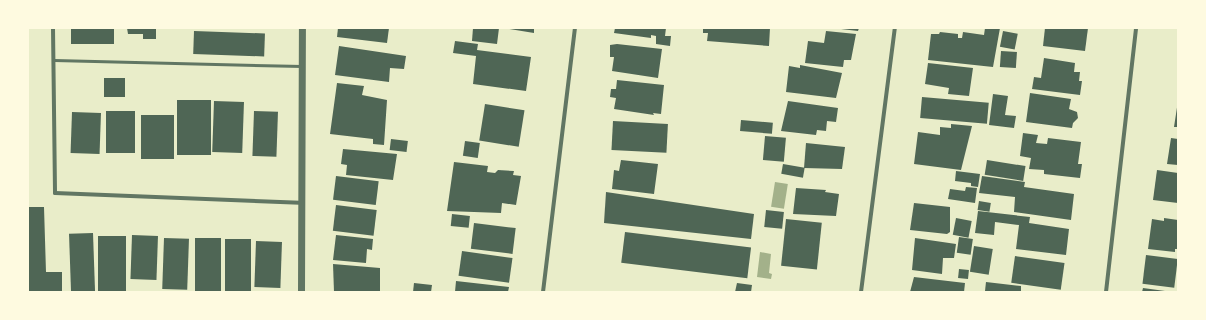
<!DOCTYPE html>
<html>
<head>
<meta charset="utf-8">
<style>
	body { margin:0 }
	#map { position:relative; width:1206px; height:320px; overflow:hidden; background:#e9edc9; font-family:Overpass,sans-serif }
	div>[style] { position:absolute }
	.water>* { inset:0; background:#a3b18a; transform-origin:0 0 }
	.building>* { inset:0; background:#4f6655; transform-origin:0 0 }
	.service>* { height:3px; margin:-1.5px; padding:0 1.5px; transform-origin:1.5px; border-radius:1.5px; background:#617663 }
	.minor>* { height:4px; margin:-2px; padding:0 2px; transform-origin:2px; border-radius:2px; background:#617663 }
	.tertiary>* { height:7px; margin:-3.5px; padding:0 3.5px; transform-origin:3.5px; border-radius:3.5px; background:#617663 }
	span { translate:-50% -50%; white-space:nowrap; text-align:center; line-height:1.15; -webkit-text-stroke:3px #fefae0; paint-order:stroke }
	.frame { position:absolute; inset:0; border:29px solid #fefae0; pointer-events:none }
</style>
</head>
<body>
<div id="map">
	<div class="water">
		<div style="left:775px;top:182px;width:13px;height:25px;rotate:9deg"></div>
		<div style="clip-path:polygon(760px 252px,771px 254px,769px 273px,772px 274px,771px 279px,757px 277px)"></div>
	</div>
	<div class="building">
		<div style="left:71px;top:28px;width:43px;height:16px"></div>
		<div style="clip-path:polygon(127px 28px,156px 28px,156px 39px,143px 39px,143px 34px,128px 34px)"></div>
		<div style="clip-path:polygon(338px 28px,389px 28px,387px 43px,337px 37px)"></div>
		<div style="clip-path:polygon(473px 28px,499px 28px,497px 44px,472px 41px)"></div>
		<div style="clip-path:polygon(503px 28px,534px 28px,534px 33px)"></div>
		<div style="clip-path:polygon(615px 28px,666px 28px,665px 36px,671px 36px,670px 46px,656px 44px,656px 36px,651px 35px,651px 38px,614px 33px)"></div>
		<div style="clip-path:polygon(703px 28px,770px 28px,769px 46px,707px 41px,708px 33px,703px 33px)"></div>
		<div style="clip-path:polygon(841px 28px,859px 28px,858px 31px,841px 29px)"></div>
		<div style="clip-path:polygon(985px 28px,1000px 28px,993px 67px,928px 60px,931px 34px,939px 34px,940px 32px,958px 34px,958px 38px,962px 38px,963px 32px,984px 35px)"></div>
		<div style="clip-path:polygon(1045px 28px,1088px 28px,1085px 51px,1043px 46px)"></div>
		<div style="left:194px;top:31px;width:71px;height:23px;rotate:2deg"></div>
		<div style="clip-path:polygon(826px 31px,856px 34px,851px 60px,844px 60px,843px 67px,805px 63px,808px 41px,824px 43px)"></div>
		<div style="left:1003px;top:31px;width:15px;height:16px;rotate:11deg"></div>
		<div style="clip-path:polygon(455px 41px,478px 44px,477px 50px,531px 57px,526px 91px,473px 84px,476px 56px,453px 53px)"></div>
		<div style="clip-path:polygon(617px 44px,662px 49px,658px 78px,612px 71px,614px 57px,610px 57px,610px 45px)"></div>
		<div style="clip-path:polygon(339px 46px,406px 56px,404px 69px,390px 68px,389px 82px,335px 75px)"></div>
		<div style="left:1001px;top:51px;width:16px;height:16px;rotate:4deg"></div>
		<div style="clip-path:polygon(1044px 58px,1075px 63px,1074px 72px,1080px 72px,1079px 81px,1082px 81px,1080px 95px,1032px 89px,1034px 77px,1041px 78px)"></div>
		<div style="clip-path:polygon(928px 63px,973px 68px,969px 96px,948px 94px,949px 88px,925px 84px)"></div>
		<div style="clip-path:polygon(800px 65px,842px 73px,836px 98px,786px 92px,789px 66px,800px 68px)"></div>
		<div style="left:104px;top:78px;width:21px;height:19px"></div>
		<div style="clip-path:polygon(617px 80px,664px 85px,661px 114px,653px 113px,654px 115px,614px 109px,616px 98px,610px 97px,611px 89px,616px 89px)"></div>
		<div style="clip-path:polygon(337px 83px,364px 86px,362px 95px,387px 100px,384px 145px,373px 144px,373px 139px,330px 134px)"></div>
		<div style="clip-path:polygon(1030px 93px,1071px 99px,1069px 109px,1077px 112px,1078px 118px,1073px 123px,1072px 128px,1026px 122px)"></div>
		<div style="clip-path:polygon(993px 94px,1008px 96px,1005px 115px,1016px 116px,1014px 128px,989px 125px)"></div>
		<div style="left:922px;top:97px;width:67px;height:21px;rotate:5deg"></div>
		<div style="left:177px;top:100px;width:34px;height:55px"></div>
		<div style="left:214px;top:101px;width:30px;height:51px;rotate:2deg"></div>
		<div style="clip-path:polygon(788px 101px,838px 108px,836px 122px,827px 121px,826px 131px,817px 130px,816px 135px,781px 131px)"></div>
		<div style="clip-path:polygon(1178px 101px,1178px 127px,1174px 127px)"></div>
		<div style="left:485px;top:104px;width:40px;height:37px;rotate:9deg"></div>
		<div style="left:106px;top:111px;width:29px;height:42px"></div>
		<div style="left:254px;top:111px;width:24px;height:45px;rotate:2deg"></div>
		<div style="left:72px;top:112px;width:29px;height:41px;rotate:2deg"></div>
		<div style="left:141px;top:115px;width:33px;height:44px"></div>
		<div style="left:741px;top:120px;width:32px;height:11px;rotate:5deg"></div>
		<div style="left:613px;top:121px;width:55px;height:29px;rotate:3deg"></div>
		<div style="clip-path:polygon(951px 124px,972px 126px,961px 170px,914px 164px,918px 132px,940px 135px,940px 127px,951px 128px)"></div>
		<div style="clip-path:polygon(1023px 133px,1038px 135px,1036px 143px,1047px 144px,1048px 138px,1081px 142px,1078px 164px,1082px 164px,1080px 178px,1044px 174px,1044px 170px,1029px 169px,1031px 158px,1020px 156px)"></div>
		<div style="left:765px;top:136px;width:21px;height:24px;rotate:5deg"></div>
		<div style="clip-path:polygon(1171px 138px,1178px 139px,1178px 165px,1167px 164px)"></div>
		<div style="left:391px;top:139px;width:17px;height:11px;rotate:7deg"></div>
		<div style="left:465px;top:141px;width:15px;height:15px;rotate:8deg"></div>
		<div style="clip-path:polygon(806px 143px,845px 147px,842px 169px,804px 168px)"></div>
		<div style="clip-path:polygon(343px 149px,397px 154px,393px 180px,346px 175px,347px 165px,341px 164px)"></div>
		<div style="clip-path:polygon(621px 160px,658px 164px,654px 194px,612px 189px,614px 170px,619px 171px)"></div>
		<div style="left:987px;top:160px;width:39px;height:15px;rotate:9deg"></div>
		<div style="clip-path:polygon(454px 162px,488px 166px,487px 172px,495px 173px,498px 170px,514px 171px,513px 175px,521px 176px,516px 205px,502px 203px,501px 213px,447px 211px)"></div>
		<div style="left:783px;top:164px;width:22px;height:10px;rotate:10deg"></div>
		<div style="clip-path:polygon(1157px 170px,1178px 173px,1178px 203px,1153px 200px)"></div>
		<div style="clip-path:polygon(956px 171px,980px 174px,978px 187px,971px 186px,971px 183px,955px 181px)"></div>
		<div style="left:336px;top:176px;width:43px;height:24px;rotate:7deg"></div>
		<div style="clip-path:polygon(982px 176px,1025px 182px,1024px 187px,1074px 194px,1071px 220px,1014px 212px,1015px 197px,979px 193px)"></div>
		<div style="clip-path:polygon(966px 187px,977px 188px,975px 203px,948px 199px,950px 189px,965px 191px)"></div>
		<div style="clip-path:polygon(796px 188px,826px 190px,825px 192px,839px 194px,836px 216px,793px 214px)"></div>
		<div style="clip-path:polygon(606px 192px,754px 214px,751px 239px,604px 223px)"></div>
		<div style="left:979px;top:201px;width:12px;height:9px;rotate:9deg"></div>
		<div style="clip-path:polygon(914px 203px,950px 207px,950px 232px,947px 234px,910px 230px)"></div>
		<div style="left:336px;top:205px;width:41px;height:26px;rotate:7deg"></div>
		<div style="clip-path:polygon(28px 207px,44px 207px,46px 272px,62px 272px,62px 292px,28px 292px)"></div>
		<div style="left:766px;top:210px;width:18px;height:17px;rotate:6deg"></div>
		<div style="clip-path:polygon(978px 211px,1030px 217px,1029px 223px,1069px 229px,1066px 255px,1016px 249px,1019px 225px,995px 222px,994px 235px,975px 233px)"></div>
		<div style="left:452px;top:214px;width:18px;height:12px;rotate:6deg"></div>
		<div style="left:956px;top:218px;width:16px;height:17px;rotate:11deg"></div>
		<div style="clip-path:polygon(1164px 218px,1178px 220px,1178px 249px,1175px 249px,1175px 252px,1148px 249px,1152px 219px,1164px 221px)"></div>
		<div style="left:786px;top:219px;width:36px;height:47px;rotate:6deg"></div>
		<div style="left:474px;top:223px;width:42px;height:26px;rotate:7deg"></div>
		<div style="left:625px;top:232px;width:127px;height:31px;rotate:7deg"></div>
		<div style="left:93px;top:233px;width:59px;height:24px;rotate:88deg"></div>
		<div style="left:132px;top:235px;width:26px;height:44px;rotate:2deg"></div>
		<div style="clip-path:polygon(336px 235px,373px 239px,372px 250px,367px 249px,366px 263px,333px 260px)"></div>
		<div style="left:98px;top:236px;width:28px;height:56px"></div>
		<div style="left:959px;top:237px;width:14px;height:16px;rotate:8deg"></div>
		<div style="left:164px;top:238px;width:25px;height:51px;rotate:2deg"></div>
		<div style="left:195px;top:238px;width:26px;height:54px"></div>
		<div style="clip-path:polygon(915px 238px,956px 244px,954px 258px,943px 258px,942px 274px,912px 270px)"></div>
		<div style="left:225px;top:239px;width:26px;height:53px"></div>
		<div style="left:256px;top:241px;width:26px;height:46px;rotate:2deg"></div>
		<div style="left:974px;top:246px;width:19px;height:26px;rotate:9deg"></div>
		<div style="left:462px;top:251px;width:51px;height:25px;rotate:8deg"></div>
		<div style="left:1146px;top:255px;width:32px;height:29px;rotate:7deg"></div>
		<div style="left:1015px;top:256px;width:50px;height:27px;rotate:8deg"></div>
		<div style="clip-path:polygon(333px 264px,380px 268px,380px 292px,334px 292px)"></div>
		<div style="left:959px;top:269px;width:10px;height:9px;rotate:6deg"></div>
		<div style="clip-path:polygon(914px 277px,965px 283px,964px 292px,910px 292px)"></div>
		<div style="clip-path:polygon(456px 281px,509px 287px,508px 292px,455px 292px)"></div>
		<div style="clip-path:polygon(986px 282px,1021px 286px,1021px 292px,985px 291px)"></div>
		<div style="clip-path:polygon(414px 283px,432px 285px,431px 292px,413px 292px)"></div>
		<div style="clip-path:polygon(737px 283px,752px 285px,751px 292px,735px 292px)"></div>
		<div style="clip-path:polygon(1143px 288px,1165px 291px,1165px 292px,1142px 292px)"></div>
	</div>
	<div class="service">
		<div style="left:54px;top:60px;width:248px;rotate:1.4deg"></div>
	</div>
	<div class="minor">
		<div style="left:53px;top:28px;width:165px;rotate:89.3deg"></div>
		<div style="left:55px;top:193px;width:245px;rotate:2.3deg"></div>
		<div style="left:543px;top:292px;width:266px;rotate:-83.1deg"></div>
		<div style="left:861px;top:292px;width:266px;rotate:-82.7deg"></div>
		<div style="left:1106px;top:292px;width:266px;rotate:-83.5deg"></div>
	</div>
	<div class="tertiary">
		<div style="left:301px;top:292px;width:264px;rotate:-89.8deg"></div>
	</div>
	<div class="frame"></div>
</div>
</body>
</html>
